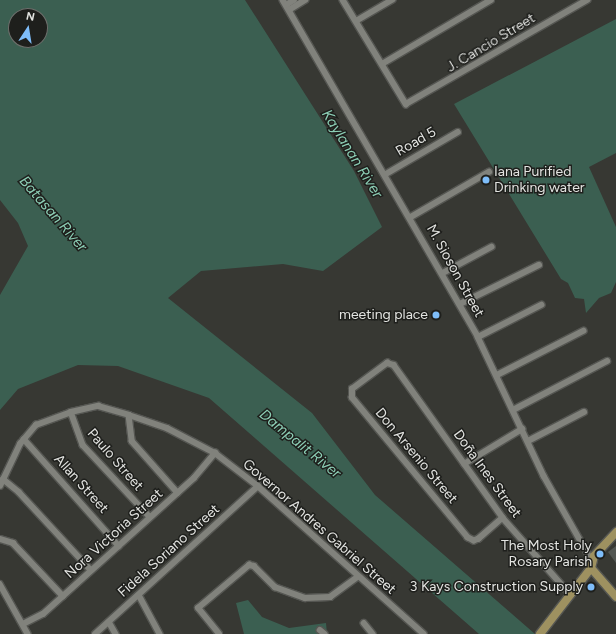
<!DOCTYPE html>
<html>
<head>
<meta charset="utf-8">
<style>
	body { margin:0 }
	#map { position:relative; width:616px; height:634px; overflow:hidden; background:#373833; font-family:Figtree,sans-serif }
	div>[style] { position:absolute }
	.water>* { inset:0; background:#3b5f51 }
	.building>* { inset:0; background:#525652 }
	.roads { filter:drop-shadow(1px 0 #555652) drop-shadow(-1px 0 #555652) drop-shadow(0 1px #555652) drop-shadow(0 -1px #555652) }
	.street>* { height:5.5px; margin:-2.75px; padding:0 2.75px; transform-origin:2.75px; border-radius:2.75px; background:#81827c }
	.secondary>* { height:8px; margin:-4px; padding:0 4px; transform-origin:4px; border-radius:4px; background:#9e9160 }
	.dots>* { width:11px; height:11px; translate:-50% -50%; box-sizing:border-box; border:2px solid #1e1f1c; border-radius:50% }
	span { translate:-50% -50%; white-space:nowrap; text-align:center; line-height:1.15; -webkit-text-stroke:3px #1e1f1c; paint-order:stroke }
	.street-label { font-size:14px; color:#e3e4e1 }
	.poi-label { font-size:14px; color:#e3e4e1 }
	.left { translate:0 -50%; text-align:left }
	.right { translate:-100% -50%; text-align:right }
	.water-label { font-size:15px; color:#8cceb5; font-style:italic }
	.north { position:absolute; left:8px; top:8px; width:40px; height:40px; box-sizing:border-box; background:#1e1f1c; border:1px solid #6d6e6b; border-radius:50%; rotate:12deg; font-size:11px; font-weight:700; line-height:16px; text-align:center; color:#e3e4e1 }
	.north::after { content:''; display:block; margin:auto; width:14px; height:18px; background:#7ebdf9; clip-path:polygon(50% 0,100% 100%,50% 72%,0 100%) }
</style>
</head>
<body>
<div id="map">
	<div class="water">
		<div style="clip-path:polygon(evenodd,0 0,245px 0,354px 171px,382px 227px,323px 271px,283px 264px,201px 271px,168px 298px,312px 413px,375px 495px,535px 634px,479px 634px,209px 398px,118px 366px,78px 365px,18px 389px,0 410px,0 295px,28px 246px,18px 223px,0 200px,0 0,16px 16px,40px 16px,40px 40px,16px 40px,16px 16px)"></div>
		<div style="clip-path:polygon(616px 19px,616px 153px,589px 167px,616px 227px,616px 282px,611px 293px,599px 298px,586px 313px,584px 299px,575px 298px,568px 283px,561px 279px,454px 104px)"></div>
		<div style="clip-path:polygon(248px 600px,262px 617px,289px 628px,326px 623px,327px 634px,244px 634px,236px 603px)"></div>
	</div>
	<div class="building">
		<div style="clip-path:polygon(616px 546px,616px 563px,608px 552px)"></div>
	</div>
	<div class="roads">
		<div class="street">
			<div style="left:283px;top:0;width:389px;rotate:59.9deg"></div>
			<div style="left:478px;top:337px;width:154px;rotate:64.6deg"></div>
			<div style="left:544px;top:476px;width:98px;rotate:60.5deg"></div>
			<div style="left:343px;top:0;width:122px;rotate:58.8deg"></div>
			<div style="left:406px;top:104px;width:209px;rotate:-29.9deg"></div>
			<div style="left:286px;top:5px;width:9px;rotate:-32deg"></div>
			<div style="left:289px;top:10px;width:19px;rotate:-32deg"></div>
			<div style="left:356px;top:21px;width:42px;rotate:-30.3deg"></div>
			<div style="left:382px;top:64px;width:126px;rotate:-30.4deg"></div>
			<div style="left:386px;top:174px;width:83px;rotate:-30.3deg"></div>
			<div style="left:411px;top:217px;width:90px;rotate:-30deg"></div>
			<div style="left:443px;top:273px;width:55px;rotate:-28.4deg"></div>
			<div style="left:460px;top:304px;width:88px;rotate:-26.3deg"></div>
			<div style="left:478px;top:337px;width:71px;rotate:-26.9deg"></div>
			<div style="left:497px;top:375px;width:97px;rotate:-27.1deg"></div>
			<div style="left:513px;top:410px;width:106px;rotate:-27.5deg"></div>
			<div style="left:71px;top:412px;width:35px;rotate:70deg"></div>
			<div style="left:83px;top:445px;width:98px;rotate:47.1deg"></div>
			<div style="left:129px;top:415px;width:26px;rotate:83deg"></div>
			<div style="left:132px;top:441px;width:69px;rotate:48.5deg"></div>
			<div style="left:24px;top:439px;width:143px;rotate:48.4deg"></div>
			<div style="left:528px;top:441px;width:63px;rotate:-27.4deg"></div>
			<div style="left:464px;top:464px;width:68px;rotate:-31.1deg"></div>
			<div style="left:3px;top:479px;width:21px;rotate:39deg"></div>
			<div style="left:19px;top:492px;width:106px;rotate:47.3deg"></div>
			<div style="left:0;top:486px;width:47px;rotate:-64.5deg"></div>
			<div style="left:20px;top:444px;width:25px;rotate:-50deg"></div>
			<div style="left:36px;top:425px;width:37px;rotate:-20deg"></div>
			<div style="left:71px;top:412px;width:28px;rotate:-13deg"></div>
			<div style="left:98px;top:406px;width:32px;rotate:16deg"></div>
			<div style="left:129px;top:415px;width:40px;rotate:18.9deg"></div>
			<div style="left:167px;top:428px;width:54px;rotate:27.5deg"></div>
			<div style="left:215px;top:453px;width:54px;rotate:37.5deg"></div>
			<div style="left:258px;top:486px;width:222px;rotate:41.7deg"></div>
			<div style="left:503px;top:518px;width:32px;rotate:139deg"></div>
			<div style="left:479px;top:539px;width:5px;rotate:158deg"></div>
			<div style="left:474px;top:541px;width:7px;rotate:-153deg"></div>
			<div style="left:468px;top:538px;width:182px;rotate:-129.6deg"></div>
			<div style="left:352px;top:398px;width:9px;rotate:-90deg"></div>
			<div style="left:352px;top:389px;width:44px;rotate:-36.6deg"></div>
			<div style="left:387px;top:363px;width:7px;rotate:16deg"></div>
			<div style="left:394px;top:365px;width:188px;rotate:54.5deg"></div>
			<div style="left:503px;top:518px;width:103px;rotate:48.6deg"></div>
			<div style="left:0;top:539px;width:14px;rotate:17deg"></div>
			<div style="left:13px;top:543px;width:73px;rotate:46.7deg"></div>
			<div style="left:0;top:584px;width:57px;rotate:60.8deg"></div>
			<div style="left:139px;top:595px;width:44px;rotate:61.7deg"></div>
			<div style="left:109px;top:622px;width:14px;rotate:60deg"></div>
			<div style="left:364px;top:623px;width:14px;rotate:51deg"></div>
			<div style="left:23px;top:624px;width:22px;rotate:-27deg"></div>
			<div style="left:43px;top:614px;width:203px;rotate:-42deg"></div>
			<div style="left:194px;top:478px;width:33px;rotate:-50deg"></div>
			<div style="left:320px;top:630px;width:6px;rotate:39deg"></div>
			<div style="left:95px;top:634px;width:220px;rotate:-42.2deg"></div>
			<div style="left:219px;top:634px;width:33px;rotate:-129deg"></div>
			<div style="left:198px;top:608px;width:67px;rotate:-40.1deg"></div>
			<div style="left:249px;top:565px;width:5px;rotate:11deg"></div>
			<div style="left:254px;top:566px;width:30px;rotate:45deg"></div>
			<div style="left:275px;top:587px;width:32px;rotate:20deg"></div>
			<div style="left:305px;top:598px;width:25px;rotate:-2deg"></div>
			<div style="left:330px;top:597px;width:34px;rotate:-36deg"></div>
		</div>
		<div class="secondary">
			<div style="left:591px;top:568px;width:38px;rotate:49deg"></div>
			<div style="left:540px;top:634px;width:83px;rotate:-52.3deg"></div>
			<div style="left:591px;top:568px;width:12px;rotate:-76deg"></div>
			<div style="left:594px;top:556px;width:33px;rotate:-47deg"></div>
		</div>
	</div>
	<div class="dots">
		<div style="left:486px;top:180px;background:#7ebdf9"></div>
		<div style="left:436px;top:315px;background:#7ebdf9"></div>
		<div style="left:600px;top:554px;background:#7ebdf9"></div>
		<div style="left:591px;top:587px;background:#7ebdf9"></div>
	</div>
	<div class="street-label">
		<span style="left:491px;top:43px;rotate:-31deg">J. Cancio Street</span>
		<span style="left:416px;top:142px;rotate:-30deg">Road 5</span>
		<span style="left:455px;top:271px;rotate:61deg">M. Sioson Street</span>
		<span style="left:416px;top:456px;rotate:50deg">Don Arsenio Street</span>
		<span style="left:115px;top:460px;rotate:49deg">Paulo Street</span>
		<span style="left:487px;top:474px;rotate:54deg">Doña Ines Street</span>
		<span style="left:81px;top:484px;rotate:48deg">Allan Street</span>
		<span style="left:319px;top:527px;rotate:41deg">Governor Andres Gabriel Street</span>
		<span style="left:114px;top:534px;rotate:-42deg">Nora Victoria Street</span>
		<span style="left:169px;top:551px;rotate:-42deg">Fidela Soriano Street</span>
	</div>
	<div class="poi-label">
		<span class="left" style="left:494px;top:180px">Iana Purified<br>Drinking water</span>
		<span class="right" style="left:428px;top:315px">meeting place</span>
		<span class="right" style="left:592px;top:554px">The Most Holy<br>Rosary Parish</span>
		<span class="right" style="left:583px;top:587px">3 Kays Construction Supply</span>
	</div>
	<div class="water-label">
		<span style="left:352px;top:154px;rotate:58deg">Kaylanan River</span>
		<span style="left:53px;top:214px;rotate:49deg">Batasan River</span>
		<span style="left:300px;top:444px;rotate:39deg">Dampalit River</span>
	</div>
	<div class="north">N</div>
</div>
</body>
</html>
